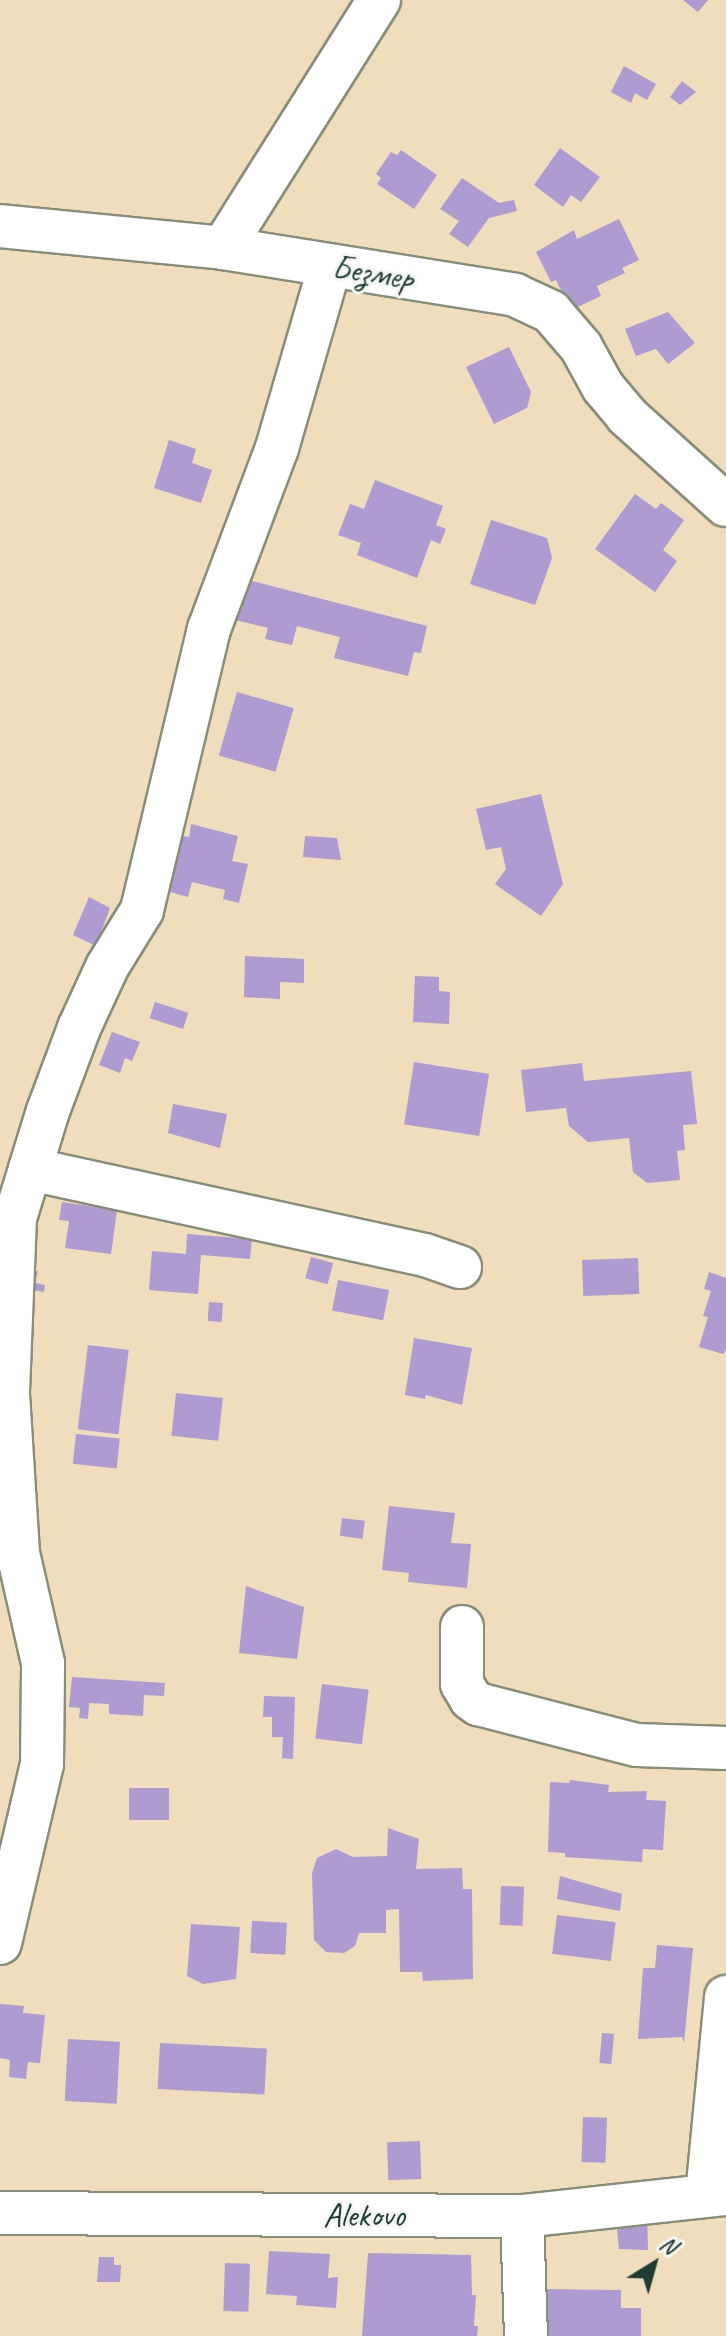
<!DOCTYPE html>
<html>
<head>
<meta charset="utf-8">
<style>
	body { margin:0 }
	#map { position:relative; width:726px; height:2336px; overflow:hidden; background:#efddbc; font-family:Caveat,sans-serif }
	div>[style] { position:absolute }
	.building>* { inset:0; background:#ad9bd2; transform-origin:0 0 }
	.roads { filter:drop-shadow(2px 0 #878d78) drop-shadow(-2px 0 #878d78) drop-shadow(0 2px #878d78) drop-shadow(0 -2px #878d78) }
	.minor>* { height:42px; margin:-21px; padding:0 21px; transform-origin:21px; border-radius:21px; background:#fff }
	span { translate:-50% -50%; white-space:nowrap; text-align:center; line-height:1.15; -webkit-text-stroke:6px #f6f6f2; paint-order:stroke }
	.street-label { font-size:34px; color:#1f3d34 }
	.north { position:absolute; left:614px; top:2224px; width:80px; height:80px; -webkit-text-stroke:6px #f6f6f2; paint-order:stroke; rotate:37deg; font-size:22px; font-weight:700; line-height:32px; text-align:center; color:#1f3d34 }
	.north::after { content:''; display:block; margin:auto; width:28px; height:36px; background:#1f3d34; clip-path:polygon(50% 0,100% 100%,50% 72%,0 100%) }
</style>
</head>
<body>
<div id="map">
	<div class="building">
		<div style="clip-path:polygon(683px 0,708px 0,698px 12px)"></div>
		<div style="clip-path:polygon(624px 66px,656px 84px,647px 100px,635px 93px,631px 103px,611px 92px)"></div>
		<div style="clip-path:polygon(682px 81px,696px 92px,680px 105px,670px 97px)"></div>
		<div style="clip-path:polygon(560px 148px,600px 177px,581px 202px,571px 195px,563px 207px,534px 185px)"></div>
		<div style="clip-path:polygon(401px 150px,437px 175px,414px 209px,377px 184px,381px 178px,376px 174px,391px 152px,397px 155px)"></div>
		<div style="clip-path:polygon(462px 178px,499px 203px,514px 200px,517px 211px,489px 218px,468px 247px,449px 234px,459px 221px,440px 209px)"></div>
		<div style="clip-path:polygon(619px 219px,639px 260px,622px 268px,625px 273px,597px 286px,601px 296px,571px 310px,556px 280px,551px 282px,536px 252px,574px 230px,577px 239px)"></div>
		<div style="clip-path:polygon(668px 312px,695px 343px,668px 364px,656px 349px,636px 356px,625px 329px)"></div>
		<div style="clip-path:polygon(509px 347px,531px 392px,527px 408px,494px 424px,466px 367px)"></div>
		<div style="clip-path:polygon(169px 440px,196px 449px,192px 463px,212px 470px,201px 503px,154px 488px)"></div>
		<div style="clip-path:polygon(375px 480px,443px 506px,436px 525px,446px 529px,440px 544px,431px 540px,417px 578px,357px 555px,361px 543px,338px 535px,350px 504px,364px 509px)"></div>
		<div style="clip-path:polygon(635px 494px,656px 509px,661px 503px,684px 520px,663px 550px,677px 561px,655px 592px,595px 549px)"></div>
		<div style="clip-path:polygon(491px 520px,547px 538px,552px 558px,535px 605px,470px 584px)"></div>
		<div style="clip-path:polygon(237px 577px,427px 626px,421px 653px,414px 652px,408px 676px,334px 658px,340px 637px,297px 626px,292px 645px,265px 639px,268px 628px,227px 618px)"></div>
		<div style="left:237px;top:692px;width:59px;height:66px;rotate:16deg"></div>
		<div style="clip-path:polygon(541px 794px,563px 884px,541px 916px,495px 884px,506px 869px,501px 847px,486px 850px,476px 809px)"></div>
		<div style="clip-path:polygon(191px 824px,238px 836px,232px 861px,248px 864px,239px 903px,223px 899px,225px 890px,192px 882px,188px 897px,166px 891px,179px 835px,189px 837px)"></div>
		<div style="clip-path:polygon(305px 836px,337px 838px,341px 860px,303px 857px)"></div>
		<div style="clip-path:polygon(89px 897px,110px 908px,96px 946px,73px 935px)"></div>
		<div style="clip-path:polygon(245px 956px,304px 959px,304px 983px,280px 982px,280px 999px,244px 997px)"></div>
		<div style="clip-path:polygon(415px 976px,439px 977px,439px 991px,450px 992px,449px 1024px,413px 1022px)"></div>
		<div style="left:155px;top:1002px;width:35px;height:17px;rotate:18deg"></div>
		<div style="clip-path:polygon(112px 1032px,140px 1042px,132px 1061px,125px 1058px,120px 1073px,99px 1065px)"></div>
		<div style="left:414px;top:1062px;width:76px;height:63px;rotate:9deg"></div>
		<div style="clip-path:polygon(582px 1063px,584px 1081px,691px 1071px,697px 1124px,683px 1125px,685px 1150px,677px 1151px,680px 1180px,647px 1183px,633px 1172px,629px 1138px,588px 1142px,569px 1126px,566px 1108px,526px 1112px,521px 1070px)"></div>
		<div style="clip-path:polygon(173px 1104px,227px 1114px,220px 1148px,168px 1133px)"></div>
		<div style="clip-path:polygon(62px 1202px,117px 1210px,111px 1254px,65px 1248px,69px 1221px,59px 1220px)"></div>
		<div style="clip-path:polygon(187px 1234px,252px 1239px,250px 1259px,201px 1255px,198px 1294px,149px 1290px,152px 1251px,186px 1254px)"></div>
		<div style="left:311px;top:1257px;width:23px;height:22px;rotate:15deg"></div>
		<div style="left:638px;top:1258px;width:36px;height:56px;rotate:88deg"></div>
		<div style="clip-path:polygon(25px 1269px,38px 1271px,35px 1283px,45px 1285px,44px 1292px,22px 1288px)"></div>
		<div style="clip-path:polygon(709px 1272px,726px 1278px,726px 1350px,723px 1354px,699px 1347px,708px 1317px,703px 1316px,711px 1291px,704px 1289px)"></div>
		<div style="left:338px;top:1280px;width:52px;height:31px;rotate:11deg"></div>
		<div style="left:209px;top:1302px;width:14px;height:19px;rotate:4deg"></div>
		<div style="clip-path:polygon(414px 1338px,472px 1348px,462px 1405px,426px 1395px,425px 1399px,405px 1395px)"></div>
		<div style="left:88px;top:1345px;width:41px;height:85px;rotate:7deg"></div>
		<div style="left:176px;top:1393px;width:47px;height:43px;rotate:6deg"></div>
		<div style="left:76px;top:1434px;width:44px;height:30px;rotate:6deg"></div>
		<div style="clip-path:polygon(389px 1506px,455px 1513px,451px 1543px,471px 1544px,467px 1588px,408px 1582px,409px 1573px,382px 1570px)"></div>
		<div style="left:342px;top:1518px;width:23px;height:18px;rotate:7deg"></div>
		<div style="clip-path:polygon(246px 1586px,304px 1607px,297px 1659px,239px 1653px)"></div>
		<div style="clip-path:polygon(72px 1677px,165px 1683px,164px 1696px,144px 1695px,143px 1716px,109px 1714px,109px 1704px,89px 1703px,88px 1719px,79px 1718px,80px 1708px,69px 1707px)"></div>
		<div style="left:322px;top:1684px;width:47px;height:55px;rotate:7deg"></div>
		<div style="clip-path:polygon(264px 1696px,295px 1697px,293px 1759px,282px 1758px,283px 1737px,272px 1737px,272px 1717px,263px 1717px)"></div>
		<div style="clip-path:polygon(570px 1780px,609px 1785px,608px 1792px,647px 1791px,646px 1800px,666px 1801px,663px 1850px,643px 1849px,642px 1862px,565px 1857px,565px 1853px,548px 1852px,550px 1782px,569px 1783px)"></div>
		<div style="left:169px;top:1788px;width:32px;height:40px;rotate:90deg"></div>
		<div style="clip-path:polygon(388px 1828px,419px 1839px,416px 1869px,462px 1868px,463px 1889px,472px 1889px,473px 1979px,423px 1981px,422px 1972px,400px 1972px,399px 1909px,386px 1910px,386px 1933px,359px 1933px,355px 1946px,344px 1953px,326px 1952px,314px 1940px,312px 1873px,317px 1858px,336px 1849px,353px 1857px,387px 1856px)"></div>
		<div style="clip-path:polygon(560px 1876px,622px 1894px,620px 1911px,557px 1899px)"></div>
		<div style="left:501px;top:1886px;width:23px;height:39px;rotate:2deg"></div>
		<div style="left:557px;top:1915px;width:59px;height:39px;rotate:7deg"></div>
		<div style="left:252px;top:1921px;width:35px;height:32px;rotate:3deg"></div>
		<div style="clip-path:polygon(191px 1924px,240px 1927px,236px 1979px,203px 1984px,187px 1976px)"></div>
		<div style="clip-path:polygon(657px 1945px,693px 1948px,684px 2043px,682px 2037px,638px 2039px,643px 1968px,655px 1968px)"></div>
		<div style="clip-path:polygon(0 2004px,24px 2006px,23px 2013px,45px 2015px,40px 2063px,28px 2062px,26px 2079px,9px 2077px,10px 2060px,0 2058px)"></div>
		<div style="left:602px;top:2033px;width:12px;height:30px;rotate:5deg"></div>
		<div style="left:68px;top:2039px;width:52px;height:62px;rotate:3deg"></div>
		<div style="left:160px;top:2043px;width:107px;height:46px;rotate:3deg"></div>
		<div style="left:583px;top:2117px;width:24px;height:45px;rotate:2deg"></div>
		<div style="left:420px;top:2141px;width:38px;height:33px;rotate:88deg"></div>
		<div style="clip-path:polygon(647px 2213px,648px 2250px,619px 2249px,616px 2218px)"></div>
		<div style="clip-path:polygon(269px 2251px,330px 2254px,328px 2278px,338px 2277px,336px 2308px,296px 2305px,297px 2296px,266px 2294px)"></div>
		<div style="clip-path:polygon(368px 2253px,471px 2255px,472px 2295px,476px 2295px,474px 2326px,478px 2326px,477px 2336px,362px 2336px)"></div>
		<div style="clip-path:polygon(99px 2257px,114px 2257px,114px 2265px,121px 2265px,120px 2282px,97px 2282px)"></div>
		<div style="left:225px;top:2263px;width:25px;height:48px;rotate:2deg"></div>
		<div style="clip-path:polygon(531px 2289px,621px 2290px,621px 2308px,641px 2308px,641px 2336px,534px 2336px)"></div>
	</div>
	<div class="roads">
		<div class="minor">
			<div style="left:379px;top:0;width:293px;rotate:122.2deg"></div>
			<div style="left:223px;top:248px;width:296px;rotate:9.1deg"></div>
			<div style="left:515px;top:295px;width:40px;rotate:25deg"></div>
			<div style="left:551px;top:312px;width:46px;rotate:49.4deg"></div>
			<div style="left:581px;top:347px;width:46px;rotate:61.2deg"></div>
			<div style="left:603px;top:387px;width:38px;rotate:50deg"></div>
			<div style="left:627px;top:416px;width:133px;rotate:42deg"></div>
			<div style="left:0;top:226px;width:224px;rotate:5.6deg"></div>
			<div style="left:30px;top:1169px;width:404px;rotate:12.3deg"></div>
			<div style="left:425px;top:1255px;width:37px;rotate:19deg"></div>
			<div style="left:462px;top:1627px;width:57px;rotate:90deg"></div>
			<div style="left:462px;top:1684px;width:17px;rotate:59deg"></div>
			<div style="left:471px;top:1699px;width:9px;rotate:36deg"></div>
			<div style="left:478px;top:1704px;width:164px;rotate:14.5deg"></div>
			<div style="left:637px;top:1745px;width:89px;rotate:1.9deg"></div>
			<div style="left:0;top:1943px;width:184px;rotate:-76.8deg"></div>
			<div style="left:42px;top:1764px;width:101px;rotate:-89.4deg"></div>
			<div style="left:43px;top:1663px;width:113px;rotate:-102.8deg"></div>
			<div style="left:18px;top:1553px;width:161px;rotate:-93.6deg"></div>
			<div style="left:8px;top:1392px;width:174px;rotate:-87.7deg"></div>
			<div style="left:15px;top:1218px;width:112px;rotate:-72.9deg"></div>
			<div style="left:48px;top:1111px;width:89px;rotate:-69.5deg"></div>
			<div style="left:79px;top:1028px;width:67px;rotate:-65.3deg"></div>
			<div style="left:107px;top:967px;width:67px;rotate:-58.4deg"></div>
			<div style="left:142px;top:910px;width:289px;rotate:-76.6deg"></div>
			<div style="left:209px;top:629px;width:193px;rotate:-69.4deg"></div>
			<div style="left:277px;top:448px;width:190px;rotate:-73.8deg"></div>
			<div style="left:707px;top:2195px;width:199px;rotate:-84.5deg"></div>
			<div style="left:0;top:2213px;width:522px;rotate:0.33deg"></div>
			<div style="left:522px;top:2216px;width:205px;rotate:-6.2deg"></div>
			<div style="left:522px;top:2216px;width:120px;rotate:88.1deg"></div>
		</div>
	</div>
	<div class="street-label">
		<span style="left:373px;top:272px;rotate:9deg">Безмер</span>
		<span style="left:364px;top:2215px">Alekovo</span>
	</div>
	<div class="north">N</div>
</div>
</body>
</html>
